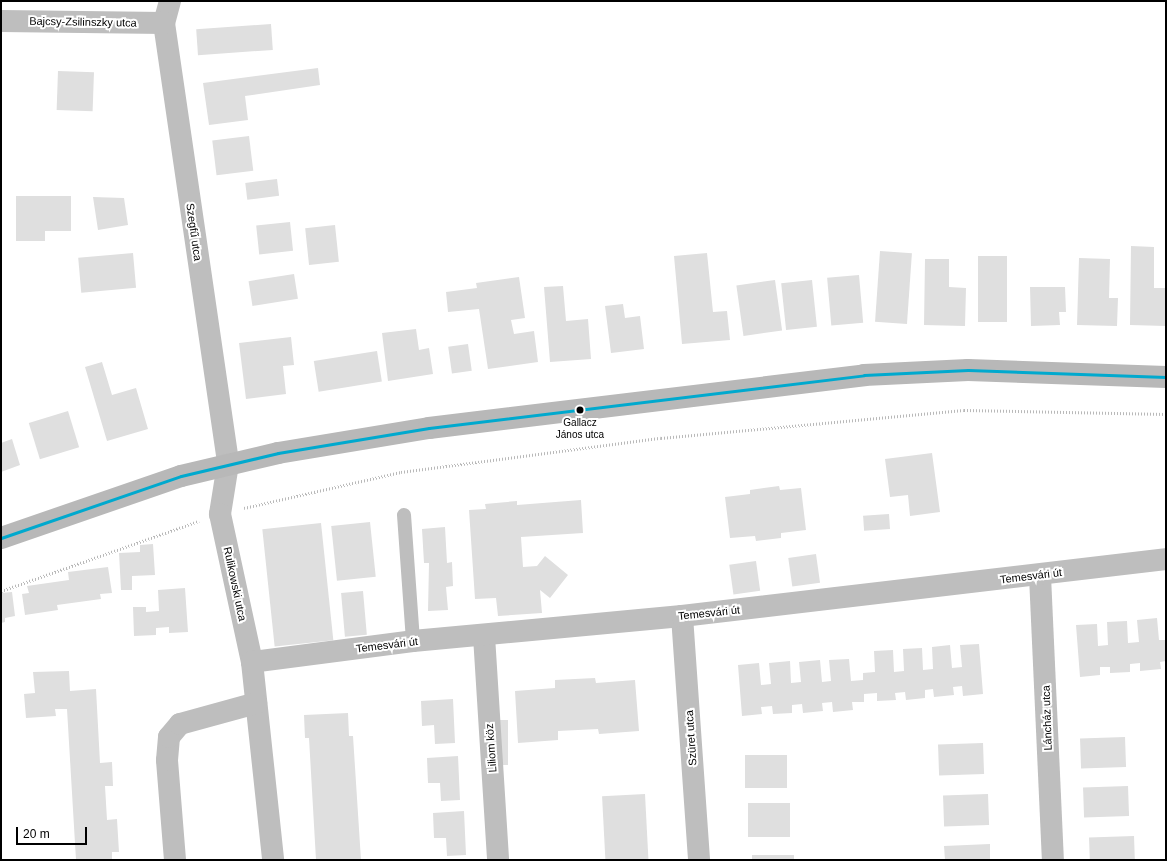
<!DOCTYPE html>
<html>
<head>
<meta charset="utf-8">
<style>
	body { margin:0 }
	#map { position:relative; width:1167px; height:861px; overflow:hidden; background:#fff; font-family:Arial,sans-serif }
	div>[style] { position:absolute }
	.building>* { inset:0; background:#dfdfdf; transform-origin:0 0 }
	.path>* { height:2.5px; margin-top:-1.25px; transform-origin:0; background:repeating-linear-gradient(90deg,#b9b9b9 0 1px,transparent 0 3px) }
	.lane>* { height:14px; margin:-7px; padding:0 7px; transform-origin:7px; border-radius:7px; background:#bebebe }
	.street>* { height:22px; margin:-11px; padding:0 11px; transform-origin:11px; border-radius:11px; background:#bebebe }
	.secondary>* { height:22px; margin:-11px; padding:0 11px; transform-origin:11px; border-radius:11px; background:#b8b8b8 }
	.bus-1>* { height:3px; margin:-1.5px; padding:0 1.5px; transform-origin:1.5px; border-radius:1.5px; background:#00a9ce }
	.dots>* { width:11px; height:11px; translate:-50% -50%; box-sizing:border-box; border:2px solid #fff; border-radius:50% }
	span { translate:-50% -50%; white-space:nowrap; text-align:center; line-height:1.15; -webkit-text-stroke:4px #fff; paint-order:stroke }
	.bus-label { font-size:10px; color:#000 }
	.street-label { font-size:11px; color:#000 }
	.frame { position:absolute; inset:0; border:2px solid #000; pointer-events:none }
	.scale { position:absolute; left:16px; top:827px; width:71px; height:18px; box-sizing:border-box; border:2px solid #000; border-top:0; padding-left:5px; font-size:12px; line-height:14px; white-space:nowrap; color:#000; -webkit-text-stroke:3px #fff; paint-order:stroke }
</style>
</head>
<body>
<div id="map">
	<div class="building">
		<div style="left:271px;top:24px;width:26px;height:75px;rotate:86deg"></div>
		<div style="clip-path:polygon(318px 68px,320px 85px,245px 96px,248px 120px,209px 125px,203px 83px)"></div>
		<div style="left:58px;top:71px;width:36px;height:39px;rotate:2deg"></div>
		<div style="left:249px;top:136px;width:35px;height:37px;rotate:83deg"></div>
		<div style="left:277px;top:179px;width:17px;height:32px;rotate:83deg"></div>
		<div style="clip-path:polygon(16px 196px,71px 196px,71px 231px,45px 231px,45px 241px,16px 241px)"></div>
		<div style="clip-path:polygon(93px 197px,124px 198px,128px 225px,98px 230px)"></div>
		<div style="left:290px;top:222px;width:29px;height:34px;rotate:84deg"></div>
		<div style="left:335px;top:225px;width:37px;height:30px;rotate:84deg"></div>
		<div style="clip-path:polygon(1131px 246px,1154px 247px,1154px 288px,1166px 288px,1166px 326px,1130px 325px)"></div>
		<div style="left:880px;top:251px;width:32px;height:71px;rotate:4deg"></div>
		<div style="left:133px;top:253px;width:35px;height:55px;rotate:85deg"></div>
		<div style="clip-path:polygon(707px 253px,713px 312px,727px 311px,730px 340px,682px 344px,674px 256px)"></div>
		<div style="left:978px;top:256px;width:29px;height:66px"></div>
		<div style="clip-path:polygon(1079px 258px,1110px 259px,1109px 298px,1118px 298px,1117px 326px,1077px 325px)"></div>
		<div style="clip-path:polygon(925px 259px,949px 259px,949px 287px,966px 288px,965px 326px,924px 325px)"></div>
		<div style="left:294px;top:274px;width:25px;height:46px;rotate:81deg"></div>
		<div style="left:859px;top:275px;width:48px;height:32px;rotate:85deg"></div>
		<div style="clip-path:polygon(519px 277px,525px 318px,511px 320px,514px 334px,534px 331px,538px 362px,488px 369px,479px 309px,448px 312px,446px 292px,477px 288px,476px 283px)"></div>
		<div style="left:775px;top:280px;width:51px;height:39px;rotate:82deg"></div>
		<div style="left:812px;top:280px;width:47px;height:31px;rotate:84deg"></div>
		<div style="clip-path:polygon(563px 286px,566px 321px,588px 319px,591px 359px,550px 362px,544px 287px)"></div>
		<div style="clip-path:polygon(1030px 287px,1065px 287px,1066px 312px,1059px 312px,1060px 325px,1031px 326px)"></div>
		<div style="clip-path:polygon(623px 304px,625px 318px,640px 316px,644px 349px,611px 353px,605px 306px)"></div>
		<div style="clip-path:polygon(416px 329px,419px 350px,429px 348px,433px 374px,388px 381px,382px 333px)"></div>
		<div style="clip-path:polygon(291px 337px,294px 365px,283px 366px,286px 394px,246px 399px,239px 343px)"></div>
		<div style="left:468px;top:344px;width:27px;height:20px;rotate:82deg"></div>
		<div style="left:377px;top:351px;width:31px;height:64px;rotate:81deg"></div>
		<div style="clip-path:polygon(102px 362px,112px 395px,136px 388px,148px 429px,107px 441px,85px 367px)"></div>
		<div style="left:68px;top:411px;width:38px;height:41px;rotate:73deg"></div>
		<div style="clip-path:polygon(12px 439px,20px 465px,1px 472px,1px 443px)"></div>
		<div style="clip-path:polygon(932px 453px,940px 512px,910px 516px,908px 495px,890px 497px,885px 459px)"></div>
		<div style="clip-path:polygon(779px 486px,780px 490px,801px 488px,806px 530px,781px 533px,781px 538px,756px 541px,755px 536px,730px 538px,725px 497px,750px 494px,750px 490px)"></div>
		<div style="clip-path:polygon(581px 500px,583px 533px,521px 537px,523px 567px,537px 566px,545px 556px,568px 575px,550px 598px,540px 590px,542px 613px,498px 616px,496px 598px,475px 599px,469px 510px,486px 509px,485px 504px,517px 501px,517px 505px)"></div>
		<div style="left:889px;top:514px;width:15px;height:26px;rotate:86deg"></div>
		<div style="left:370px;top:522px;width:55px;height:39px;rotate:84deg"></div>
		<div style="left:321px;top:523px;width:118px;height:59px;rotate:84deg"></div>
		<div style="clip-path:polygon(445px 527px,447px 563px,452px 562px,453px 586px,446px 587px,448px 610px,428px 611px,429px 563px,424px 563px,422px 529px)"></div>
		<div style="clip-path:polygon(153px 544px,155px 575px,132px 576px,132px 590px,121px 590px,119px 553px,140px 552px,140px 545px)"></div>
		<div style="left:816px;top:554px;width:29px;height:28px;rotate:82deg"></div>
		<div style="left:756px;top:561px;width:30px;height:27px;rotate:82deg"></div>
		<div style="clip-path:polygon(108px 567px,112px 593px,100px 594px,101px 599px,57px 605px,58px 610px,25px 615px,22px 594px,29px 593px,27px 586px,69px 580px,68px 572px)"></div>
		<div style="clip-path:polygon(185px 588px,188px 632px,169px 633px,169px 627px,156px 628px,156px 635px,134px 636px,133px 607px,146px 607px,146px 612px,159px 611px,158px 590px)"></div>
		<div style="left:363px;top:591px;width:44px;height:22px;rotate:85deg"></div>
		<div style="clip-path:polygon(12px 592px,15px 616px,5px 618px,5px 622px,1px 623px,1px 593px)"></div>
		<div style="clip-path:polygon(1157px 618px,1159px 640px,1166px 640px,1166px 661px,1160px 662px,1161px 669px,1140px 671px,1140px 663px,1130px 664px,1130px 672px,1110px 673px,1110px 667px,1100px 667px,1100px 675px,1080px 677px,1076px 625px,1097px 624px,1098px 646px,1108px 645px,1107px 622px,1127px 621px,1128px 643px,1139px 642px,1137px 620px)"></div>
		<div style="clip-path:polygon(979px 644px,983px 694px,963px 696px,962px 686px,953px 687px,954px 695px,934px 697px,933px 689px,925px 690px,925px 698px,906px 700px,905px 692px,895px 693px,896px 700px,877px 701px,877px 693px,864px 694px,864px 702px,852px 702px,853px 710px,833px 712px,832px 702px,822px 703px,823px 711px,803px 713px,802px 704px,792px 705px,792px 713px,773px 714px,772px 706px,761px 707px,762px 714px,742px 716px,738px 665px,759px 663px,761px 685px,771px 684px,769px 663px,790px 661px,791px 683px,801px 682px,799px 662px,820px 660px,822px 682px,831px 681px,829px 660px,849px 659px,851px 681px,863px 680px,863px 673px,875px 672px,874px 651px,893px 650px,894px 672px,904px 671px,903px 649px,922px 648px,923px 670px,933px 669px,932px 647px,950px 645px,952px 668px,962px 667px,960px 645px)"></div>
		<div style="clip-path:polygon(69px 671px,70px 691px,96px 689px,100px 763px,112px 762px,113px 786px,105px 786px,107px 820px,117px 819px,119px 852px,112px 852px,112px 860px,76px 860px,67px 709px,55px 709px,56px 716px,26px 718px,24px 694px,35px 693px,33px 672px)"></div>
		<div style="clip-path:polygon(595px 678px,596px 683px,635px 680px,639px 731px,599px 734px,598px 729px,558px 731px,558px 740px,518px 743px,515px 691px,555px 688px,555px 680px)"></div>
		<div style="clip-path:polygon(453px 699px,455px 743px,435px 744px,434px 725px,422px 726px,421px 701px)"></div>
		<div style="clip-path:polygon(348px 713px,349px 736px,353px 736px,361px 860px,316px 860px,309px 738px,305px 738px,304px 715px)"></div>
		<div style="left:492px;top:720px;width:16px;height:45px"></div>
		<div style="left:1125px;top:737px;width:30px;height:45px;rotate:88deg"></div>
		<div style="left:983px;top:743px;width:31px;height:45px;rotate:88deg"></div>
		<div style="left:745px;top:755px;width:42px;height:33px"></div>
		<div style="clip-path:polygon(458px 756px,460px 800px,441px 801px,440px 783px,428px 783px,427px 758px)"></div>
		<div style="left:1128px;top:786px;width:30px;height:45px;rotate:88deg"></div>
		<div style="left:645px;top:794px;width:66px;height:43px;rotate:87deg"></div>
		<div style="left:988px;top:794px;width:31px;height:45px;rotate:88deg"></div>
		<div style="left:790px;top:803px;width:34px;height:42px;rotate:90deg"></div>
		<div style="clip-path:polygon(464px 811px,466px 855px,447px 856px,446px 838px,434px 838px,433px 813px)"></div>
		<div style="left:1134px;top:836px;width:24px;height:45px;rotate:88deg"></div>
		<div style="clip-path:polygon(990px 844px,990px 860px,945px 860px,944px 846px)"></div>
		<div style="left:752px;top:855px;width:42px;height:5px"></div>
	</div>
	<div class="path">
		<div style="left:244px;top:508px;width:161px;rotate:-12.9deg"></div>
		<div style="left:401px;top:472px;width:262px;rotate:-7.5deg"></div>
		<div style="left:661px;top:438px;width:304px;rotate:-5.3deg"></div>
		<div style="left:964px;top:410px;width:202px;rotate:1.1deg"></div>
		<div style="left:1px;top:591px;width:210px;rotate:-19.5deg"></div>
	</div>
	<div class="lane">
		<div style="left:404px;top:515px;width:126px;rotate:85.9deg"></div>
	</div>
	<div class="street">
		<div style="left:170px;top:1px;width:23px;rotate:105deg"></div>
		<div style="left:164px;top:23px;width:446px;rotate:81.7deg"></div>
		<div style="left:228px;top:464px;width:51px;rotate:99.1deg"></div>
		<div style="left:220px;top:514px;width:151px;rotate:77.8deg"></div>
		<div style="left:252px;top:662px;width:199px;rotate:83.9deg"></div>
		<div style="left:1px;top:21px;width:163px;rotate:0.7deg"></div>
		<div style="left:1040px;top:576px;width:284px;rotate:87.4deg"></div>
		<div style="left:682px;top:616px;width:245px;rotate:86deg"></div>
		<div style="left:484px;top:636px;width:224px;rotate:86.4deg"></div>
		<div style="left:252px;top:662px;width:162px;rotate:-7.4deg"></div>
		<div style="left:413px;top:641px;width:270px;rotate:-5.3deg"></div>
		<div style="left:682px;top:616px;width:487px;rotate:-6.7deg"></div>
		<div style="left:175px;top:860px;width:100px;rotate:-94.6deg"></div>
		<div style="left:167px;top:760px;width:23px;rotate:-85deg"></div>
		<div style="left:169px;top:737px;width:17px;rotate:-50deg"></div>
		<div style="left:180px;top:724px;width:79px;rotate:-15.4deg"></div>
	</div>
	<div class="secondary">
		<div style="left:1px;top:538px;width:190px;rotate:-19deg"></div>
		<div style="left:181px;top:476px;width:100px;rotate:-13.3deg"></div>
		<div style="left:278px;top:453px;width:153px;rotate:-9.4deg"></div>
		<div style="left:429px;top:428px;width:438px;rotate:-6.9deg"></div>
		<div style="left:864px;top:375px;width:104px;rotate:-2.8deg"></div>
		<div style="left:968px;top:370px;width:198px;rotate:2deg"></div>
	</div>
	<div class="bus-1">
		<div style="left:1px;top:538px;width:190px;rotate:-19deg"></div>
		<div style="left:181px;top:476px;width:100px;rotate:-13.3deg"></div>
		<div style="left:278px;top:453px;width:153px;rotate:-9.4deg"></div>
		<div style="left:429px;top:428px;width:438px;rotate:-6.9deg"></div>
		<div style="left:864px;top:375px;width:104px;rotate:-2.8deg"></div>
		<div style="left:968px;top:370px;width:198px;rotate:2deg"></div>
	</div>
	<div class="dots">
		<div style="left:580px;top:410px;background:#000"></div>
	</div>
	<div class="bus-label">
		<span style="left:580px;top:428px">Gallacz<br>János utca</span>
	</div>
	<div class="street-label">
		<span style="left:83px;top:22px;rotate:1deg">Bajcsy-Zsilinszky utca</span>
		<span style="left:194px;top:232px;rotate:82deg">Szegfű utca</span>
		<span style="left:1031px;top:576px;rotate:-7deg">Temesvári út</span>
		<span style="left:235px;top:584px;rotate:78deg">Rulikowski utca</span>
		<span style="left:709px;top:613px;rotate:-6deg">Temesvári út</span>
		<span style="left:387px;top:645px;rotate:-7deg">Temesvári út</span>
		<span style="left:1047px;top:718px;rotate:-92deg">Láncház utca</span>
		<span style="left:691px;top:738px;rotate:-94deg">Szüret utca</span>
		<span style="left:491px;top:748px;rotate:-94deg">Liliom köz</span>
	</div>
	<div class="frame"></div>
	<div class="scale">20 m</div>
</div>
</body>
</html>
